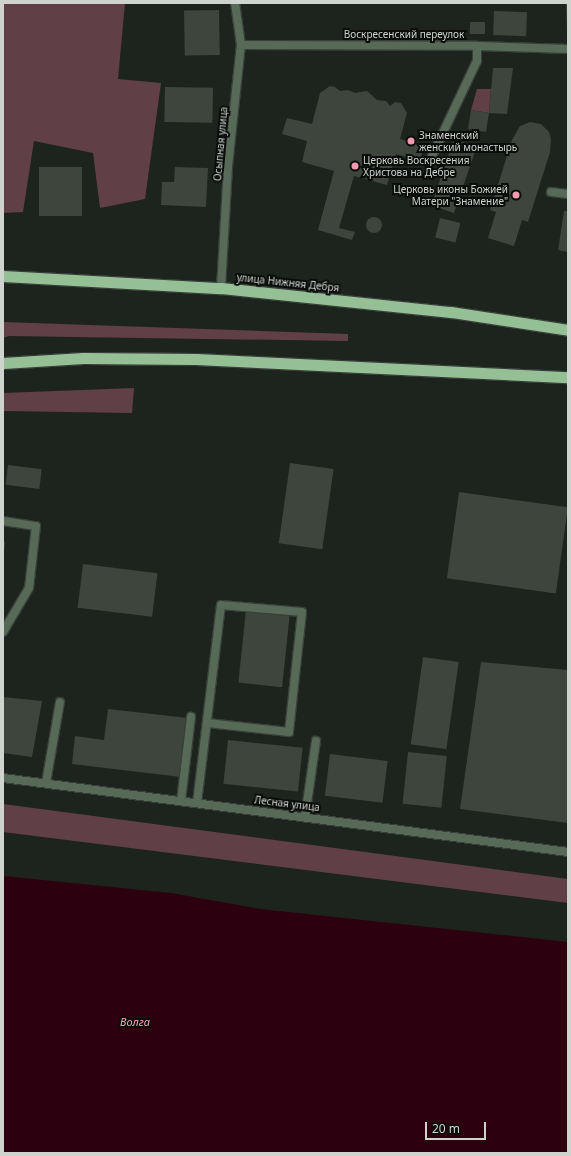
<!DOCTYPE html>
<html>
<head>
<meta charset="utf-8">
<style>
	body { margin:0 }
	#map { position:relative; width:571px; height:1156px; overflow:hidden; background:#1d241d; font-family:"Noto Sans",sans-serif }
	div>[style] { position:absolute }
	.green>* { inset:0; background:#613f47 }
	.water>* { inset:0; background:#2d0010 }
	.building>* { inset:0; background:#3d453d; transform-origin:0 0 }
	.round { border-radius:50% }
	.roads { filter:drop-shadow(1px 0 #394039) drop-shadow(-1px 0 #394039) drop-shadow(0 1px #394039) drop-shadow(0 -1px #394039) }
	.service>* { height:8px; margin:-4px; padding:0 4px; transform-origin:4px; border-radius:4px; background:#576957 }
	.minor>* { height:8px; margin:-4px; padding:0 4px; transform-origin:4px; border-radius:4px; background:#576957 }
	.trunk>* { height:11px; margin:-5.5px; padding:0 5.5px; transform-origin:5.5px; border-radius:5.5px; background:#95c096 }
	.dots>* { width:11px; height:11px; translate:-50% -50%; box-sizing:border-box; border:2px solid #0a0d0a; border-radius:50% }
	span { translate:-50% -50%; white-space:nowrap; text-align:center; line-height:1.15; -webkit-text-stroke:4px #0a0d0a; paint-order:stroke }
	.street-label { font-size:10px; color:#ced3ce }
	.poi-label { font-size:10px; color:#ced3ce }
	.left { translate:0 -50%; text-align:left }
	.right { translate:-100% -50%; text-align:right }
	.water-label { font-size:11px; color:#ffa4bb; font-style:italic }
	.frame { position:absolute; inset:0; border:4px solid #ced3ce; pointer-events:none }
	.scale { position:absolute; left:425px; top:1122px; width:61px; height:18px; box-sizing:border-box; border:2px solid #ced3ce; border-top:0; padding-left:5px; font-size:12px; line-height:14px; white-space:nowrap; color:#ced3ce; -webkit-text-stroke:3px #0a0d0a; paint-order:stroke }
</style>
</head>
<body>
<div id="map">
	<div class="green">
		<div style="clip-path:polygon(3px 3px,125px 3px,118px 79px,161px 83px,145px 199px,100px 208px,93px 153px,34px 141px,23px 212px,3px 213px)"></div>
		<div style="clip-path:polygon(477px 89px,491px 89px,489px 113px,471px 110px)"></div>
		<div style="clip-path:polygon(3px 322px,348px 334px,348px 341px,9px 336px,3px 338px)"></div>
		<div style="clip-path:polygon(134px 388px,132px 413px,3px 411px,3px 393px)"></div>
		<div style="clip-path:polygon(3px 804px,568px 879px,568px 903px,3px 832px)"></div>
	</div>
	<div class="water">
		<div style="clip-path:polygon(3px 876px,171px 893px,260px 909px,568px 942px,568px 1153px,3px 1153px)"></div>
	</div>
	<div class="building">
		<div style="clip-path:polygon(566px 3px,568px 3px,568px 30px,567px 30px)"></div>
		<div style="left:219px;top:10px;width:45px;height:35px;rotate:89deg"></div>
		<div style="left:494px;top:11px;width:33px;height:24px;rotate:2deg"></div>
		<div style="left:470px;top:22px;width:15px;height:12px"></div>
		<div style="clip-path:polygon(493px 68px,513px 68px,507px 114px,489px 113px,486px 132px,468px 129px,471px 110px,489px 113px)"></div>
		<div style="clip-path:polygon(330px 86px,335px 87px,340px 91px,348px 90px,355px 93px,367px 91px,377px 100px,386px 101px,390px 106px,395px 102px,401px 103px,407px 113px,400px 139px,424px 146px,420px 161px,396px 154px,387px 185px,354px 176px,339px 228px,355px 232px,352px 240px,318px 230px,334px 171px,302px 162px,307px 141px,282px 134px,287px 118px,312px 124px,320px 93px)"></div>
		<div style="left:165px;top:87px;width:48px;height:35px;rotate:1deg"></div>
		<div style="clip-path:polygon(530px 122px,541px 124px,549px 132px,551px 139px,550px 152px,528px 222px,522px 220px,514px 246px,488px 238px,496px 212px,490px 210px,512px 140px,520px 126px)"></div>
		<div style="left:454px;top:139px;width:24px;height:70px;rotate:19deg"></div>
		<div style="left:39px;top:167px;width:43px;height:49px"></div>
		<div style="clip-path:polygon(175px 167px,208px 168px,206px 207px,161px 205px,162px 182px,174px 182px)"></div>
		<div style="clip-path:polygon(564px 211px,568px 211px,568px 252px,558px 250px)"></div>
		<div class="round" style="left:366px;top:217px;width:16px;height:16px"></div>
		<div style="left:440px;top:218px;width:21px;height:20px;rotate:14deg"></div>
		<div style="left:290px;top:463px;width:44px;height:81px;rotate:8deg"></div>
		<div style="left:8px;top:465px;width:34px;height:20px;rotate:7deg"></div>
		<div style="left:459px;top:492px;width:110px;height:87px;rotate:8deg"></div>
		<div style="clip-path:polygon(3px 542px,5px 542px,4px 552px,3px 552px)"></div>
		<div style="left:83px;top:564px;width:75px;height:44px;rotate:7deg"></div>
		<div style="left:246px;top:610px;width:44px;height:73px;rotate:6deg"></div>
		<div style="left:423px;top:657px;width:36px;height:88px;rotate:8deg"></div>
		<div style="clip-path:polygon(481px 662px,568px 670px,568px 823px,460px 809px)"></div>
		<div style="clip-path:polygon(3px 697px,42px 701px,32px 757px,3px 753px)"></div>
		<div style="clip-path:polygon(108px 709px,188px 718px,181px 777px,72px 764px,75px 736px,104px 740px)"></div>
		<div style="left:228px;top:740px;width:75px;height:44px;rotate:6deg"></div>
		<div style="left:408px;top:752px;width:39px;height:52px;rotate:6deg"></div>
		<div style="left:330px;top:754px;width:58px;height:42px;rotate:7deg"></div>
	</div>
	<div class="roads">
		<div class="service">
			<div style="left:432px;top:156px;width:105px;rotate:-64.7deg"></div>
			<div style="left:477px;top:61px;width:15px;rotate:-90deg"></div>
			<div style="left:551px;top:192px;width:17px;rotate:7deg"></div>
			<div style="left:3px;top:521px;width:33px;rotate:9deg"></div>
			<div style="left:36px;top:526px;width:62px;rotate:96.4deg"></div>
			<div style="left:29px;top:588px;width:51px;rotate:120.6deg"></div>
			<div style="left:46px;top:783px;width:82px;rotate:-80.2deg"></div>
			<div style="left:181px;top:801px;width:85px;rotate:-83.2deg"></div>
			<div style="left:197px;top:803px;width:199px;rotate:-83.1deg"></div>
			<div style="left:221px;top:605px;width:81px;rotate:4.9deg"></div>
			<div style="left:302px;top:612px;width:121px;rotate:96.2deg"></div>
			<div style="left:289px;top:732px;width:82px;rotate:-173.7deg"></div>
			<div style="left:305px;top:817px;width:77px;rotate:-81.8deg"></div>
		</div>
		<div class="minor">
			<div style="left:241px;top:45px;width:236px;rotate:0.2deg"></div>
			<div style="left:477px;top:46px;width:91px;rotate:1.9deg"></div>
			<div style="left:221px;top:288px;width:122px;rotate:-86.7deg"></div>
			<div style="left:228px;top:166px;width:122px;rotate:-83.9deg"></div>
			<div style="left:241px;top:45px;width:42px;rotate:-98.1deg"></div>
			<div style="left:3px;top:778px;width:570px;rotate:7.46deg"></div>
		</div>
		<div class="trunk">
			<div style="left:3px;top:276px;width:218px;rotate:3.2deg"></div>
			<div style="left:221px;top:288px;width:231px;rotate:6deg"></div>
			<div style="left:451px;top:312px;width:118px;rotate:8.7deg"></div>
			<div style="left:3px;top:363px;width:80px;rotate:-3.6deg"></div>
			<div style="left:83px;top:358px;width:113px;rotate:0.5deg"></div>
			<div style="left:196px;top:359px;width:372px;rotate:2.8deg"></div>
		</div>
	</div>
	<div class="dots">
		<div style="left:411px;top:141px;background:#f29ab0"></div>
		<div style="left:355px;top:166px;background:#f29ab0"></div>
		<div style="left:516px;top:195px;background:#f29ab0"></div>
	</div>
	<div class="street-label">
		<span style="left:404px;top:35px">Воскресенский переулок</span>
		<span style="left:221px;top:144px;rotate:-85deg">Осыпная улица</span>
		<span style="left:288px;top:283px;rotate:6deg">улица Нижняя Дебря</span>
		<span style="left:287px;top:804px;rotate:7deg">Лесная улица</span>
	</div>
	<div class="poi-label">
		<span class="left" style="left:419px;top:141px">Знаменский<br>женский монастырь</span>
		<span class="left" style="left:363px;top:166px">Церковь Воскресения<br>Христова на Дебре</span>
		<span class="right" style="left:508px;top:195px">Церковь иконы Божией<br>Матери "Знамение"</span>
	</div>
	<div class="water-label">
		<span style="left:135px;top:1022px">Волга</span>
	</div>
	<div class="frame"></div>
	<div class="scale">20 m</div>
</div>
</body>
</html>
